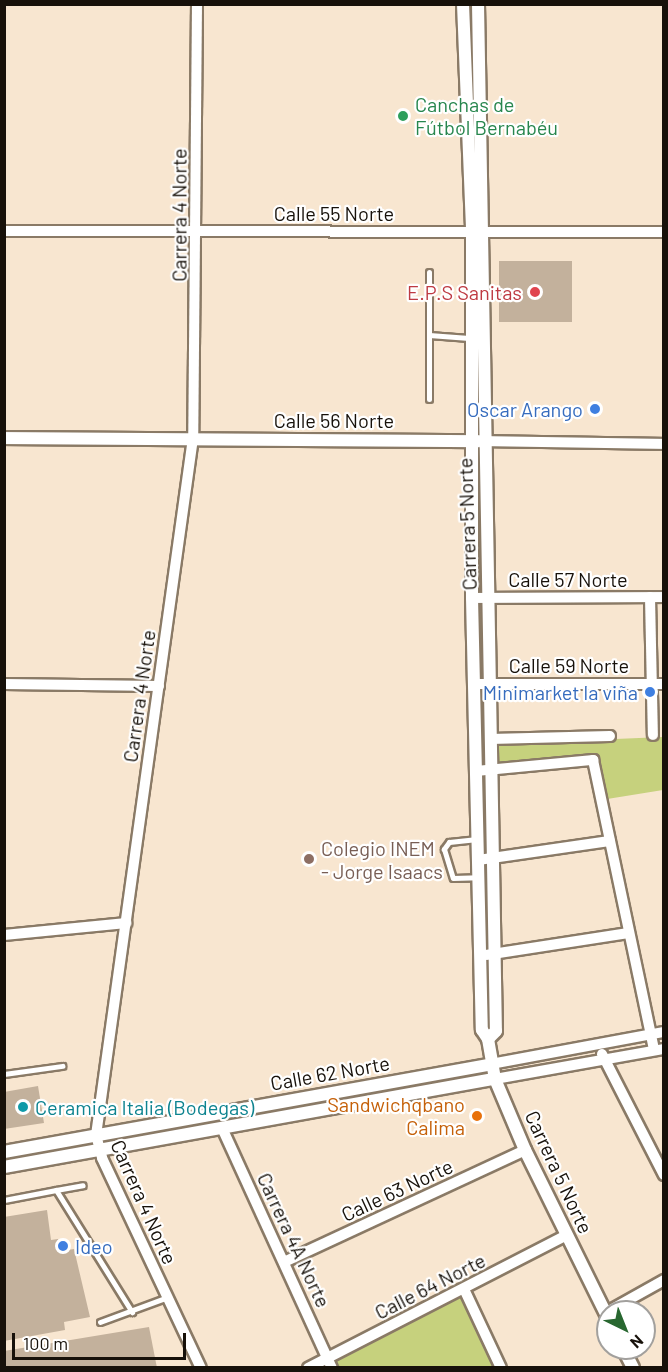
<!DOCTYPE html>
<html>
<head>
<meta charset="utf-8">
<style>
	body { margin:0 }
	#map { position:relative; width:668px; height:1372px; overflow:hidden; background:#f8e6d0; font-family:Barlow,sans-serif }
	div>[style] { position:absolute }
	.green>* { inset:0; background:#c6d17d }
	.building>* { inset:0; background:#c3b19c; transform-origin:0 0 }
	.roads { filter:drop-shadow(2px 0 #8a7a66) drop-shadow(-2px 0 #8a7a66) drop-shadow(0 2px #8a7a66) drop-shadow(0 -2px #8a7a66) }
	.service>* { height:5px; margin:-2.5px; padding:0 2.5px; transform-origin:2.5px; border-radius:2.5px; background:#fff }
	.minor>* { height:10px; margin:-5px; padding:0 5px; transform-origin:5px; border-radius:5px; background:#fff }
	.tertiary>* { height:12px; margin:-6px; padding:0 6px; transform-origin:6px; border-radius:6px; background:#fff }
	.dots>* { width:16px; height:16px; translate:-50% -50%; box-sizing:border-box; border:3px solid #fff; border-radius:50% }
	span { translate:-50% -50%; white-space:nowrap; text-align:center; line-height:1.15; -webkit-text-stroke:4.5px #fff; paint-order:stroke }
	.leisure-label { font-size:20px; color:#27864d }
	.left { translate:0 -50%; text-align:left }
	.street-label { font-size:20px; color:#17110a }
	.health-label { font-size:20px; color:#be3a42 }
	.right { translate:-100% -50%; text-align:right }
	.shop-label { font-size:20px; color:#366cbe }
	.education-label { font-size:20px; color:#785e54 }
	.food-label { font-size:20px; color:#c56008 }
	.culture-label { font-size:20px; color:#0d838f }
	.frame { position:absolute; inset:0; border:6px solid #17110a; pointer-events:none }
	.north { position:absolute; left:596px; top:1300px; width:60px; height:60px; box-sizing:border-box; background:#fff; border:2px solid #a2a09d; border-radius:50%; rotate:137deg; font-size:16px; font-weight:700; line-height:24px; text-align:center; color:#17110a }
	.north::after { content:''; display:block; margin:auto; width:21px; height:27px; background:#286730; clip-path:polygon(50% 0,100% 100%,50% 72%,0 100%) }
	.scale { position:absolute; left:12px; top:1333px; width:174px; height:27px; box-sizing:border-box; border:3px solid #17110a; border-top:0; padding-left:8px; font-size:18px; line-height:21px; white-space:nowrap; color:#17110a; -webkit-text-stroke:4px #fff; paint-order:stroke }
</style>
</head>
<body>
<div id="map">
	<div class="green">
		<div style="clip-path:polygon(663px 737px,663px 790px,601px 800px,593px 760px,498px 769px,496px 744px)"></div>
		<div style="clip-path:polygon(464px 1289px,501px 1367px,332px 1367px,328px 1358px)"></div>
	</div>
	<div class="building">
		<div style="left:572px;top:261px;width:61px;height:73px;rotate:90deg"></div>
		<div style="clip-path:polygon(38px 1086px,44px 1123px,4px 1129px,4px 1092px)"></div>
		<div style="clip-path:polygon(47px 1210px,51px 1240px,58px 1239px,61px 1251px,74px 1249px,90px 1317px,64px 1322px,65px 1330px,4px 1341px,4px 1217px)"></div>
		<div style="clip-path:polygon(149px 1327px,157px 1368px,4px 1368px,4px 1351px)"></div>
	</div>
	<div class="roads">
		<div class="service">
			<div style="left:429px;top:335px;width:40px;rotate:4.3deg"></div>
			<div style="left:429px;top:399px;width:127px;rotate:-90deg"></div>
			<div style="left:477px;top:839px;width:28px;rotate:174deg"></div>
			<div style="left:449px;top:842px;width:9px;rotate:126deg"></div>
			<div style="left:444px;top:849px;width:30px;rotate:73deg"></div>
			<div style="left:453px;top:878px;width:25px;rotate:-2deg"></div>
			<div style="left:4px;top:1074px;width:59px;rotate:-7.9deg"></div>
			<div style="left:56px;top:1190px;width:27px;rotate:-10deg"></div>
			<div style="left:4px;top:1200px;width:53px;rotate:-10.9deg"></div>
			<div style="left:56px;top:1190px;width:144px;rotate:58.1deg"></div>
			<div style="left:100px;top:1322px;width:72px;rotate:-20.2deg"></div>
		</div>
		<div class="minor">
			<div style="left:197px;top:4px;width:434px;rotate:90.5deg"></div>
			<div style="left:193px;top:438px;width:704px;rotate:97.92deg"></div>
			<div style="left:96px;top:1135px;width:24px;rotate:75deg"></div>
			<div style="left:102px;top:1158px;width:232px;rotate:64.8deg"></div>
			<div style="left:4px;top:231px;width:660px;rotate:0.09deg"></div>
			<div style="left:483px;top:441px;width:181px;rotate:0.9deg"></div>
			<div style="left:650px;top:597px;width:138px;rotate:88.8deg"></div>
			<div style="left:472px;top:598px;width:192px;rotate:-0.3deg"></div>
			<div style="left:4px;top:684px;width:155px;rotate:0.7deg"></div>
			<div style="left:475px;top:684px;width:189px"></div>
			<div style="left:490px;top:739px;width:120px;rotate:-1.4deg"></div>
			<div style="left:476px;top:771px;width:118px;rotate:-5.4deg"></div>
			<div style="left:593px;top:760px;width:296px;rotate:78.1deg"></div>
			<div style="left:478px;top:860px;width:133px;rotate:-8.2deg"></div>
			<div style="left:4px;top:935px;width:123px;rotate:-5.6deg"></div>
			<div style="left:486px;top:955px;width:144px;rotate:-8.8deg"></div>
			<div style="left:602px;top:1054px;width:136px;rotate:62.9deg"></div>
			<div style="left:491px;top:1064px;width:176px;rotate:-10.5deg"></div>
			<div style="left:495px;top:1079px;width:172px;rotate:-10.1deg"></div>
			<div style="left:222px;top:1128px;width:264px;rotate:65.4deg"></div>
			<div style="left:284px;top:1262px;width:266px;rotate:-24.9deg"></div>
			<div style="left:464px;top:1289px;width:87px;rotate:64.9deg"></div>
			<div style="left:605px;top:1313px;width:68px;rotate:-29.2deg"></div>
			<div style="left:308px;top:1368px;width:291px;rotate:-27.2deg"></div>
		</div>
		<div class="tertiary">
			<div style="left:463px;top:4px;width:228px;rotate:87.7deg"></div>
			<div style="left:472px;top:232px;width:366px;rotate:90deg"></div>
			<div style="left:472px;top:598px;width:432px;rotate:88.7deg"></div>
			<div style="left:482px;top:1030px;width:11px;rotate:56deg"></div>
			<div style="left:488px;top:1039px;width:41px;rotate:80.1deg"></div>
			<div style="left:495px;top:1079px;width:77px;rotate:67.1deg"></div>
			<div style="left:525px;top:1150px;width:187px;rotate:63.7deg"></div>
			<div style="left:478px;top:4px;width:1027px;rotate:89deg"></div>
			<div style="left:496px;top:1031px;width:11px;rotate:135deg"></div>
			<div style="left:4px;top:438px;width:475px;rotate:0.4deg"></div>
			<div style="left:4px;top:1152px;width:495px;rotate:-10.2deg"></div>
			<div style="left:4px;top:1167px;width:499px;rotate:-10.2deg"></div>
			<div style="left:623px;top:1348px;width:22px;rotate:63deg"></div>
		</div>
	</div>
	<div class="dots">
		<div style="left:403px;top:116px;background:#2e9e5b"></div>
		<div style="left:535px;top:292px;background:#e0444e"></div>
		<div style="left:595px;top:409px;background:#3f7fe0"></div>
		<div style="left:650px;top:692px;background:#3f7fe0"></div>
		<div style="left:309px;top:859px;background:#8d6e63"></div>
		<div style="left:23px;top:1107px;background:#0f9aa8"></div>
		<div style="left:477px;top:1116px;background:#e8710a"></div>
		<div style="left:63px;top:1246px;background:#3f7fe0"></div>
	</div>
	<div class="leisure-label">
		<span class="left" style="left:415px;top:116px">Canchas de<br>Fútbol Bernabéu</span>
	</div>
	<div class="street-label">
		<span style="left:334px;top:213px">Calle 55 Norte</span>
		<span style="left:179px;top:215px;rotate:-90deg">Carrera 4 Norte</span>
		<span style="left:334px;top:420px">Calle 56 Norte</span>
		<span style="left:467px;top:524px;rotate:-92deg">Carrera 5 Norte</span>
		<span style="left:568px;top:579px">Calle 57 Norte</span>
		<span style="left:569px;top:665px">Calle 59 Norte</span>
		<span style="left:139px;top:696px;rotate:-82deg">Carrera 4 Norte</span>
		<span style="left:330px;top:1073px;rotate:-10deg">Calle 62 Norte</span>
		<span style="left:559px;top:1172px;rotate:65deg">Carrera 5 Norte</span>
		<span style="left:397px;top:1190px;rotate:-25deg">Calle 63 Norte</span>
		<span style="left:144px;top:1202px;rotate:66deg">Carrera 4 Norte</span>
		<span style="left:294px;top:1240px;rotate:65deg">Carrera 4A Norte</span>
		<span style="left:430px;top:1286px;rotate:-27deg">Calle 64 Norte</span>
	</div>
	<div class="health-label">
		<span class="right" style="left:522px;top:292px">E.P.S Sanitas</span>
	</div>
	<div class="shop-label">
		<span class="right" style="left:583px;top:409px">Oscar Arango</span>
		<span class="right" style="left:638px;top:692px">Minimarket la viña</span>
		<span class="left" style="left:75px;top:1246px">Ideo</span>
	</div>
	<div class="education-label">
		<span class="left" style="left:321px;top:860px">Colegio INEM<br>- Jorge Isaacs</span>
	</div>
	<div class="food-label">
		<span class="right" style="left:465px;top:1116px">Sandwichqbano<br>Calima</span>
	</div>
	<div class="culture-label">
		<span class="left" style="left:35px;top:1107px">Ceramica Italia (Bodegas)</span>
	</div>
	<div class="frame"></div>
	<div class="north">N</div>
	<div class="scale">100 m</div>
</div>
</body>
</html>
